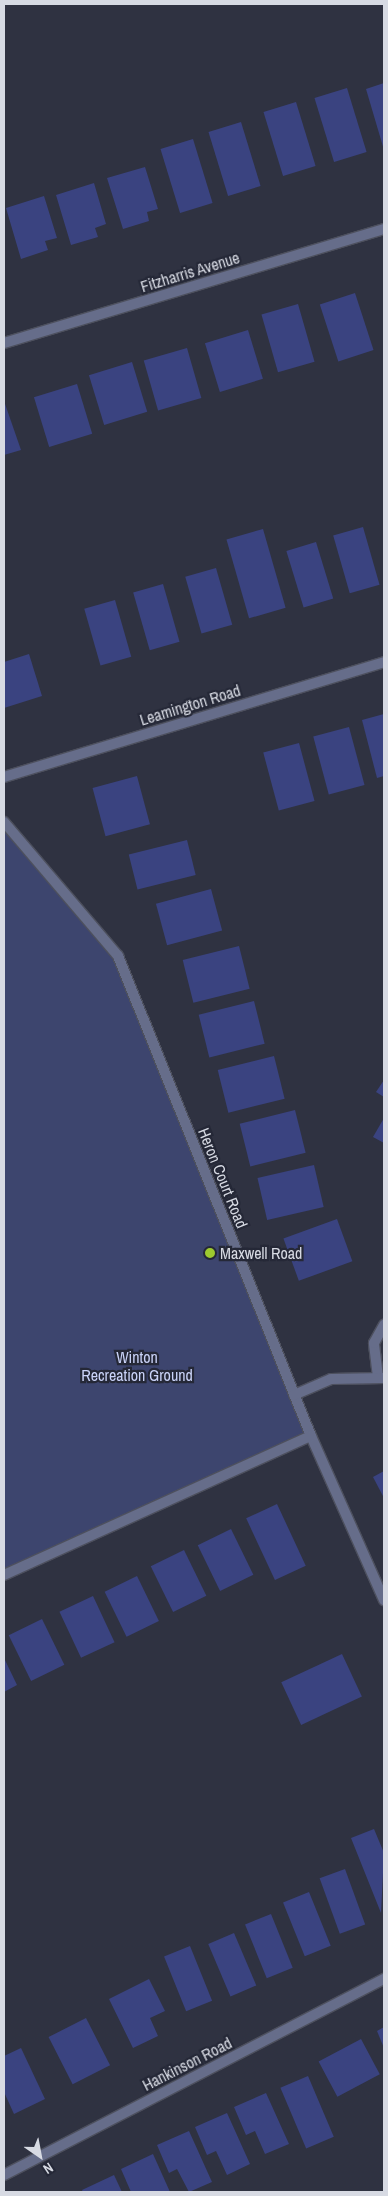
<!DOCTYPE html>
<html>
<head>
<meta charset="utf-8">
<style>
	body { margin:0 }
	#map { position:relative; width:388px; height:2196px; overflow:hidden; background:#2f3241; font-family:"Archivo Narrow",sans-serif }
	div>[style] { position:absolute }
	.green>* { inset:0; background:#3d456e }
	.building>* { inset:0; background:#3a4380; transform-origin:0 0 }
	.roads { filter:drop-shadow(1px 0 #4d505e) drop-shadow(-1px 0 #4d505e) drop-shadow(0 1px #4d505e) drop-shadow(0 -1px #4d505e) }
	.minor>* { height:10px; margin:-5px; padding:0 5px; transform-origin:5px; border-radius:5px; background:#666d8a }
	.dots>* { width:14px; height:14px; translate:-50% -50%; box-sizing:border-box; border:2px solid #252837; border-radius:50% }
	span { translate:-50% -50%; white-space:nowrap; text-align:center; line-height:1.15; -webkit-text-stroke:4.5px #252837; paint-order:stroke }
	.street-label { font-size:16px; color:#d7dae3 }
	.poi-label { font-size:16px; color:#d7dae3 }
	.left { translate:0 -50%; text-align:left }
	.park-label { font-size:16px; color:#cad3f8 }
	.frame { position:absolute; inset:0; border:5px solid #d7dae3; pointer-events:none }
	.north { position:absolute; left:15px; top:2131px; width:50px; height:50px; -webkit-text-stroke:4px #252837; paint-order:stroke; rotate:147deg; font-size:14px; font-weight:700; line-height:20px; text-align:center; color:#d7dae3 }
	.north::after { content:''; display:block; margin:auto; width:18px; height:22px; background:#d7dae3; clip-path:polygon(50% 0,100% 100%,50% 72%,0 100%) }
</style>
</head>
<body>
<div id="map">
	<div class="green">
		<div style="clip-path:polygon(4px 822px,118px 956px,311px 1436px,4px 1575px)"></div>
	</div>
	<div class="building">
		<div style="clip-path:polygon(384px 83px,384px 150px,366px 89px)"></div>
		<div style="left:347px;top:88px;width:67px;height:34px;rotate:73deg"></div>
		<div style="left:296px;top:102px;width:67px;height:34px;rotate:73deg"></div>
		<div style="left:241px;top:122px;width:67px;height:34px;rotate:73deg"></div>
		<div style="left:193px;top:139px;width:67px;height:34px;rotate:73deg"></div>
		<div style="clip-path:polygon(145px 167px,158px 209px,147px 212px,149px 221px,123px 229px,107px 178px)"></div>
		<div style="clip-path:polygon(94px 183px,106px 224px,95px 228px,98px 237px,71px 245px,56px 195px)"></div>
		<div style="clip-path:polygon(44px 196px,57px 238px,45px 241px,48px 250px,21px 259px,6px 208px)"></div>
		<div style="left:355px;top:293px;width:60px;height:37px;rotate:72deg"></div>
		<div style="left:298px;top:304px;width:60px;height:38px;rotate:74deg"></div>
		<div style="left:248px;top:330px;width:51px;height:45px;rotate:73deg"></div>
		<div style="left:187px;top:348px;width:52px;height:45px;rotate:74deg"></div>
		<div style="left:132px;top:362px;width:52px;height:45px;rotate:73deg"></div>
		<div style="left:77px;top:384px;width:52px;height:45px;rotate:73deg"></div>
		<div style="clip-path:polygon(4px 401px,21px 450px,4px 455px)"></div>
		<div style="left:363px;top:527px;width:60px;height:31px;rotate:74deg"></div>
		<div style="left:263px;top:529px;width:82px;height:38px;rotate:74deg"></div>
		<div style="left:316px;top:542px;width:59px;height:31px;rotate:73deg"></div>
		<div style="left:216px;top:568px;width:59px;height:32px;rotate:74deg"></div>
		<div style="left:163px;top:584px;width:60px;height:31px;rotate:74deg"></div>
		<div style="left:115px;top:600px;width:59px;height:32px;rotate:74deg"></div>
		<div style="clip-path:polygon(29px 654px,42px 696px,4px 708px,4px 662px)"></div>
		<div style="clip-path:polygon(384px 714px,384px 776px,377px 778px,362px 720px)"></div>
		<div style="left:349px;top:727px;width:60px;height:37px;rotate:75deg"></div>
		<div style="left:299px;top:743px;width:60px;height:37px;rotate:75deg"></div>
		<div style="left:137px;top:776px;width:50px;height:46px;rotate:75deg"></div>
		<div style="left:187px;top:840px;width:36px;height:60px;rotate:76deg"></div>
		<div style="left:211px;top:889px;width:43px;height:57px;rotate:75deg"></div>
		<div style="left:239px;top:946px;width:44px;height:58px;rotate:76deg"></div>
		<div style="left:254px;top:1001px;width:44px;height:57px;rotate:76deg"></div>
		<div style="left:274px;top:1056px;width:44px;height:58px;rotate:76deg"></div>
		<div style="clip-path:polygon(384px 1080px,384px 1097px,376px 1092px)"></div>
		<div style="left:295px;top:1110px;width:44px;height:57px;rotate:76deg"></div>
		<div style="clip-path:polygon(384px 1118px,384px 1143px,373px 1137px)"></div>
		<div style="left:314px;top:1165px;width:43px;height:58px;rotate:77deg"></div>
		<div style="left:337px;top:1219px;width:45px;height:57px;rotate:70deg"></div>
		<div style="clip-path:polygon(384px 1471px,384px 1498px,373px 1477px)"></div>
		<div style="left:277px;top:1504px;width:68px;height:34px;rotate:65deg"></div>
		<div style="left:231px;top:1529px;width:51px;height:37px;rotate:64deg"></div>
		<div style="left:184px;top:1550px;width:51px;height:37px;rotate:64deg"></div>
		<div style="left:137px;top:1576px;width:50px;height:36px;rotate:64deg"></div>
		<div style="left:93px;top:1596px;width:51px;height:37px;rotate:65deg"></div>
		<div style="left:42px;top:1619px;width:51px;height:37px;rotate:64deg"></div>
		<div style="left:342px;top:1654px;width:47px;height:67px;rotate:65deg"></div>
		<div style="clip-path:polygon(4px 1658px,17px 1685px,4px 1692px)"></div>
		<div style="clip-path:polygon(374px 1829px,384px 1853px,381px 1913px,351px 1838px)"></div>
		<div style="left:345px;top:1869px;width:59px;height:27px;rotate:70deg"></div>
		<div style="left:309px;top:1892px;width:58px;height:28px;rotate:68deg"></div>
		<div style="left:271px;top:1914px;width:58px;height:28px;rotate:68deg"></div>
		<div style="left:234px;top:1933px;width:57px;height:28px;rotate:67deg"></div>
		<div style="left:190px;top:1946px;width:59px;height:28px;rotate:68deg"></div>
		<div style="clip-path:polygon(149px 1979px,165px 2011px,150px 2018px,158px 2036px,133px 2048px,109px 1999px)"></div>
		<div style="left:86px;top:2018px;width:53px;height:42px;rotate:63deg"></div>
		<div style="clip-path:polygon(384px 2027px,384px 2048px,377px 2031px)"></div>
		<div style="left:361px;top:2039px;width:40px;height:48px;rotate:62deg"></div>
		<div style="clip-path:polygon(21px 2048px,45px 2099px,14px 2114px,4px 2092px,4px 2056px)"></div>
		<div style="left:308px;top:2076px;width:66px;height:30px;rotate:67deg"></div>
		<div style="clip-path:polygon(266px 2093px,289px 2144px,265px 2154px,255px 2131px,246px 2135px,234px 2107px)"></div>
		<div style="clip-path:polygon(227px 2113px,250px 2164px,227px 2175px,216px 2151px,207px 2155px,195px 2127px)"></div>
		<div style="clip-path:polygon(189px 2131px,212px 2182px,189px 2192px,177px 2169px,169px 2173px,157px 2145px)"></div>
		<div style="clip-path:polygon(153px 2154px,170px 2192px,131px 2192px,121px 2169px)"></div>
		<div style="clip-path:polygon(114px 2175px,122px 2192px,83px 2192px,82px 2190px)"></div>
	</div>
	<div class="roads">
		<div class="minor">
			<div style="left:4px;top:343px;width:397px;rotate:-16.7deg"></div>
			<div style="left:4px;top:777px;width:397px;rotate:-16.8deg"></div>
			<div style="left:4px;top:822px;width:176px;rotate:49.6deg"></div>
			<div style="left:118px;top:956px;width:517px;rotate:68.1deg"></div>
			<div style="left:311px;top:1436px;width:180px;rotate:66deg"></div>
			<div style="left:378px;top:1377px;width:34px;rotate:-97deg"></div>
			<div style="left:374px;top:1343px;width:21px;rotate:-61deg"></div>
			<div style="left:294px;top:1395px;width:40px;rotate:-23.4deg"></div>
			<div style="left:331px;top:1379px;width:53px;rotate:-1.1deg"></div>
			<div style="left:4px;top:1575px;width:337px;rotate:-24.4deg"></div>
			<div style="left:4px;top:2175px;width:428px;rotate:-27.3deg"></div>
		</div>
	</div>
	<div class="dots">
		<div style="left:210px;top:1253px;background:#9eca2f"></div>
	</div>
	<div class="street-label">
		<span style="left:190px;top:272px;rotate:-17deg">Fitzharris Avenue</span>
		<span style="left:190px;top:705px;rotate:-17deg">Leamington Road</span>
		<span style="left:223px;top:1178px;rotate:68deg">Heron Court Road</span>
		<span style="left:187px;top:2064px;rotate:-27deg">Hankinson Road</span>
	</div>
	<div class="poi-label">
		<span class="left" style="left:220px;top:1253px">Maxwell Road</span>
	</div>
	<div class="park-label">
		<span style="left:137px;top:1366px">Winton<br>Recreation Ground</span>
	</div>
	<div class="frame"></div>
	<div class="north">N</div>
</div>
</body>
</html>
